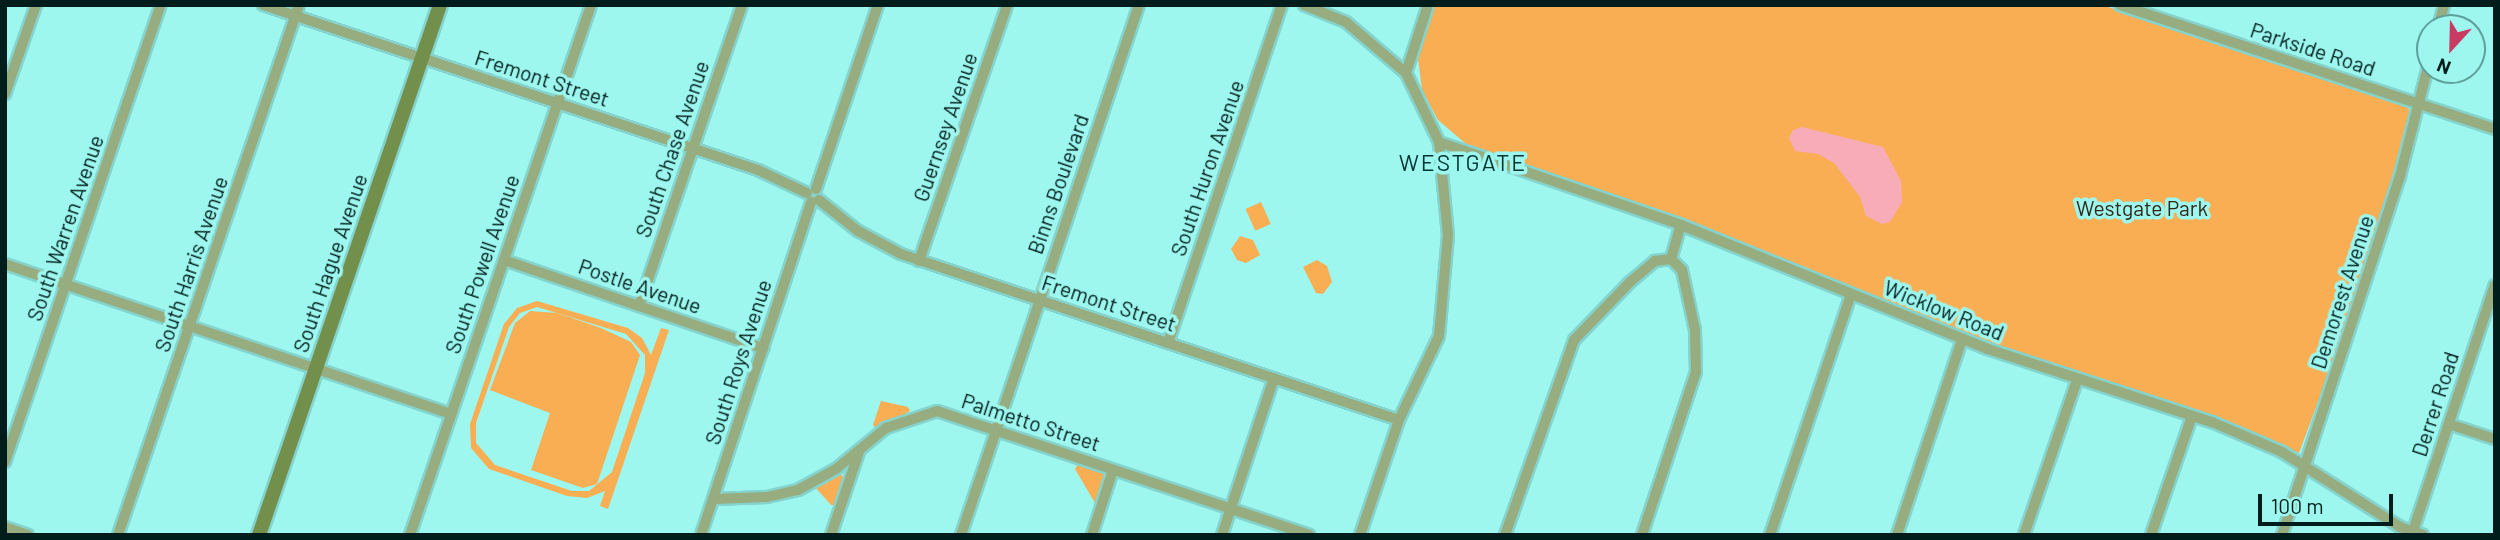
<!DOCTYPE html>
<html>
<head>
<meta charset="utf-8">
<style>
	body { margin:0 }
	#map { position:relative; width:2500px; height:540px; overflow:hidden; background:#9df7ef; font-family:Barlow,sans-serif }
	div>[style] { position:absolute }
	.green>* { inset:0; background:#f9ae54; transform-origin:0 0 }
	.water>* { inset:0; background:#f7acb8 }
	.roads { filter:drop-shadow(2px 0 #84d4cd) drop-shadow(-2px 0 #84d4cd) drop-shadow(0 2px #84d4cd) drop-shadow(0 -2px #84d4cd) }
	.street>* { height:10px; margin:-5px; padding:0 5px; transform-origin:5px; border-radius:5px; background:#97ac7f }
	.secondary>* { height:14px; margin:-7px; padding:0 7px; transform-origin:7px; border-radius:7px; background:#728f4b }
	span { translate:-50% -50%; white-space:nowrap; text-align:center; line-height:1.15; -webkit-text-stroke:7px #9df7ef; paint-order:stroke }
	.street-label { font-size:21px; color:#011d1b }
	.park-label { font-size:21px; color:#352616 }
	.neighbourhood-label { font-size:23px; color:#003431; letter-spacing:2px }
	.frame { position:absolute; inset:0; border:7px solid #011d1b; pointer-events:none }
	.north { position:absolute; left:2416px; top:14px; width:70px; height:70px; box-sizing:border-box; background:#9df7ef; border:2px solid #5fa09a; border-radius:50%; rotate:202deg; font-size:19px; font-weight:700; line-height:28px; text-align:center; color:#011d1b }
	.north::after { content:''; display:block; margin:auto; width:24px; height:32px; background:#ca3b63; clip-path:polygon(50% 0,100% 100%,50% 72%,0 100%) }
	.scale { position:absolute; left:2258px; top:494px; width:135px; height:32px; box-sizing:border-box; border:4px solid #011d1b; border-top:0; padding-left:9px; font-size:21px; line-height:24px; white-space:nowrap; color:#011d1b; -webkit-text-stroke:5px #9df7ef; paint-order:stroke }
</style>
</head>
<body>
<div id="map">
	<div class="green">
		<div style="clip-path:polygon(1434px 5px,2102px 5px,2406px 105px,2412px 114px,2344px 332px,2299px 453px,2211px 417px,1987px 345px,1472px 149px,1438px 120px,1422px 90px,1418px 58px)"></div>
		<div style="left:1261px;top:202px;width:24px;height:17px;rotate:66deg"></div>
		<div style="clip-path:polygon(1240px 236px,1253px 240px,1260px 255px,1246px 263px,1237px 260px,1231px 249px)"></div>
		<div style="clip-path:polygon(1317px 260px,1327px 266px,1332px 282px,1323px 294px,1316px 293px,1303px 267px)"></div>
		<div style="clip-path:polygon(evenodd,537px 301px,628px 328px,642px 338px,651px 355px,661px 328px,669px 330px,608px 509px,600px 506px,605px 491px,587px 498px,567px 496px,489px 469px,471px 448px,470px 424px,504px 324px,517px 308px,537px 301px,537px 307px,626px 334px,645px 355px,645px 373px,612px 472px,589px 491px,572px 491px,495px 465px,476px 443px,476px 423px,509px 327px,520px 313px,537px 307px)"></div>
		<div style="clip-path:polygon(530px 311px,557px 313px,601px 328px,631px 342px,640px 355px,597px 484px,583px 488px,531px 470px,550px 413px,490px 390px,515px 323px)"></div>
		<div style="clip-path:polygon(881px 401px,908px 407px,910px 411px,877px 430px,873px 425px)"></div>
		<div style="clip-path:polygon(1078px 464px,1106px 474px,1095px 503px,1075px 469px)"></div>
		<div style="clip-path:polygon(839px 473px,845px 478px,836px 505px,831px 505px,815px 487px)"></div>
	</div>
	<div class="water">
		<div style="clip-path:polygon(1802px 127px,1883px 147px,1901px 181px,1902px 202px,1890px 222px,1882px 224px,1866px 216px,1860px 197px,1834px 163px,1818px 154px,1795px 151px,1789px 138px,1793px 130px)"></div>
	</div>
	<div class="roads">
		<div class="street">
			<div style="left:263px;top:5px;width:522px;rotate:18.43deg"></div>
			<div style="left:758px;top:170px;width:54px;rotate:25.1deg"></div>
			<div style="left:1304px;top:5px;width:45px;rotate:22deg"></div>
			<div style="left:1346px;top:22px;width:79px;rotate:40.4deg"></div>
			<div style="left:1406px;top:73px;width:76px;rotate:64.4deg"></div>
			<div style="left:1439px;top:142px;width:93px;rotate:84.5deg"></div>
			<div style="left:1448px;top:235px;width:101px;rotate:95.1deg"></div>
			<div style="left:1439px;top:336px;width:93px;rotate:115.5deg"></div>
			<div style="left:1399px;top:420px;width:121px;rotate:108.7deg"></div>
			<div style="left:2120px;top:5px;width:395px;rotate:18.3deg"></div>
			<div style="left:2438px;top:28px;width:24px;rotate:-75deg"></div>
			<div style="left:1406px;top:73px;width:71px;rotate:-72.1deg"></div>
			<div style="left:5px;top:94px;width:94px;rotate:-70.8deg"></div>
			<div style="left:1439px;top:142px;width:256px;rotate:18.9deg"></div>
			<div style="left:1681px;top:225px;width:331px;rotate:22deg"></div>
			<div style="left:1988px;top:349px;width:236px;rotate:18.1deg"></div>
			<div style="left:2212px;top:422px;width:76px;rotate:23.2deg"></div>
			<div style="left:2282px;top:452px;width:140px;rotate:32.4deg"></div>
			<div style="left:2400px;top:527px;width:24px;rotate:19deg"></div>
			<div style="left:816px;top:189px;width:194px;rotate:-71.4deg"></div>
			<div style="left:819px;top:200px;width:50px;rotate:38.5deg"></div>
			<div style="left:858px;top:231px;width:49px;rotate:28.1deg"></div>
			<div style="left:901px;top:254px;width:525px;rotate:18.43deg"></div>
			<div style="left:1671px;top:259px;width:35px;rotate:-74deg"></div>
			<div style="left:504px;top:260px;width:274px;rotate:18.8deg"></div>
			<div style="left:919px;top:261px;width:271px;rotate:-71deg"></div>
			<div style="left:5px;top:264px;width:471px;rotate:18.6deg"></div>
			<div style="left:639px;top:306px;width:318px;rotate:-71.1deg"></div>
			<div style="left:1168px;top:343px;width:357px;rotate:-71.4deg"></div>
			<div style="left:2449px;top:424px;width:48px;rotate:18.1deg"></div>
			<div style="left:5px;top:462px;width:483px;rotate:-71.2deg"></div>
			<div style="left:713px;top:499px;width:54px;rotate:-2.1deg"></div>
			<div style="left:767px;top:497px;width:32px;rotate:-13deg"></div>
			<div style="left:798px;top:490px;width:43px;rotate:-28.9deg"></div>
			<div style="left:836px;top:469px;width:65px;rotate:-39.4deg"></div>
			<div style="left:886px;top:428px;width:54px;rotate:-18.4deg"></div>
			<div style="left:937px;top:411px;width:392px;rotate:18.4deg"></div>
			<div style="left:5px;top:527px;width:24px;rotate:19deg"></div>
			<div style="left:2412px;top:534px;width:262px;rotate:-71.6deg"></div>
			<div style="left:118px;top:535px;width:560px;rotate:-71.14deg"></div>
			<div style="left:410px;top:535px;width:560px;rotate:-71.14deg"></div>
			<div style="left:701px;top:535px;width:351px;rotate:-71.7deg"></div>
			<div style="left:831px;top:535px;width:88px;rotate:-71.4deg"></div>
			<div style="left:961px;top:535px;width:559px;rotate:-71.44deg"></div>
			<div style="left:1092px;top:535px;width:68px;rotate:-72.1deg"></div>
			<div style="left:1222px;top:535px;width:165px;rotate:-71.7deg"></div>
			<div style="left:1505px;top:535px;width:207px;rotate:-70.5deg"></div>
			<div style="left:1574px;top:340px;width:81px;rotate:-46deg"></div>
			<div style="left:1630px;top:282px;width:33px;rotate:-40deg"></div>
			<div style="left:1655px;top:261px;width:16px;rotate:-7deg"></div>
			<div style="left:1642px;top:535px;width:172px;rotate:-71.7deg"></div>
			<div style="left:1696px;top:372px;width:42px;rotate:-91.4deg"></div>
			<div style="left:1695px;top:330px;width:61px;rotate:-102.2deg"></div>
			<div style="left:1682px;top:270px;width:16px;rotate:-135deg"></div>
			<div style="left:1770px;top:535px;width:254px;rotate:-71.4deg"></div>
			<div style="left:1897px;top:535px;width:206px;rotate:-71.6deg"></div>
			<div style="left:2024px;top:535px;width:164px;rotate:-71.1deg"></div>
			<div style="left:2151px;top:535px;width:126px;rotate:-71deg"></div>
			<div style="left:2282px;top:535px;width:378px;rotate:-71.8deg"></div>
			<div style="left:2400px;top:176px;width:121px;rotate:-75.6deg"></div>
		</div>
		<div class="secondary">
			<div style="left:259px;top:535px;width:560px;rotate:-71.14deg"></div>
		</div>
	</div>
	<div class="street-label">
		<span style="left:2313px;top:49px;rotate:18deg">Parkside Road</span>
		<span style="left:542px;top:78px;rotate:18deg">Fremont Street</span>
		<span style="left:945px;top:127px;rotate:-71deg">Guernsey Avenue</span>
		<span style="left:672px;top:149px;rotate:-71deg">South Chase Avenue</span>
		<span style="left:1207px;top:168px;rotate:-71deg">South Huron Avenue</span>
		<span style="left:1058px;top:184px;rotate:-71deg">Binns Boulevard</span>
		<span style="left:65px;top:228px;rotate:-71deg">South Warren Avenue</span>
		<span style="left:330px;top:263px;rotate:-71deg">South Hague Avenue</span>
		<span style="left:191px;top:264px;rotate:-71deg">South Harris Avenue</span>
		<span style="left:482px;top:264px;rotate:-71deg">South Powell Avenue</span>
		<span style="left:640px;top:286px;rotate:19deg">Postle Avenue</span>
		<span style="left:2342px;top:292px;rotate:-72deg">Demorest Avenue</span>
		<span style="left:1109px;top:303px;rotate:18deg">Fremont Street</span>
		<span style="left:1944px;top:310px;rotate:22deg">Wicklow Road</span>
		<span style="left:738px;top:362px;rotate:-72deg">South Roys Avenue</span>
		<span style="left:2435px;top:404px;rotate:-72deg">Derrer Road</span>
		<span style="left:1031px;top:422px;rotate:18deg">Palmetto Street</span>
	</div>
	<div class="park-label">
		<span style="left:2142px;top:208px">Westgate Park</span>
	</div>
	<div class="neighbourhood-label">
		<span style="left:1463px;top:162px">WESTGATE</span>
	</div>
	<div class="frame"></div>
	<div class="north">N</div>
	<div class="scale">100 m</div>
</div>
</body>
</html>
